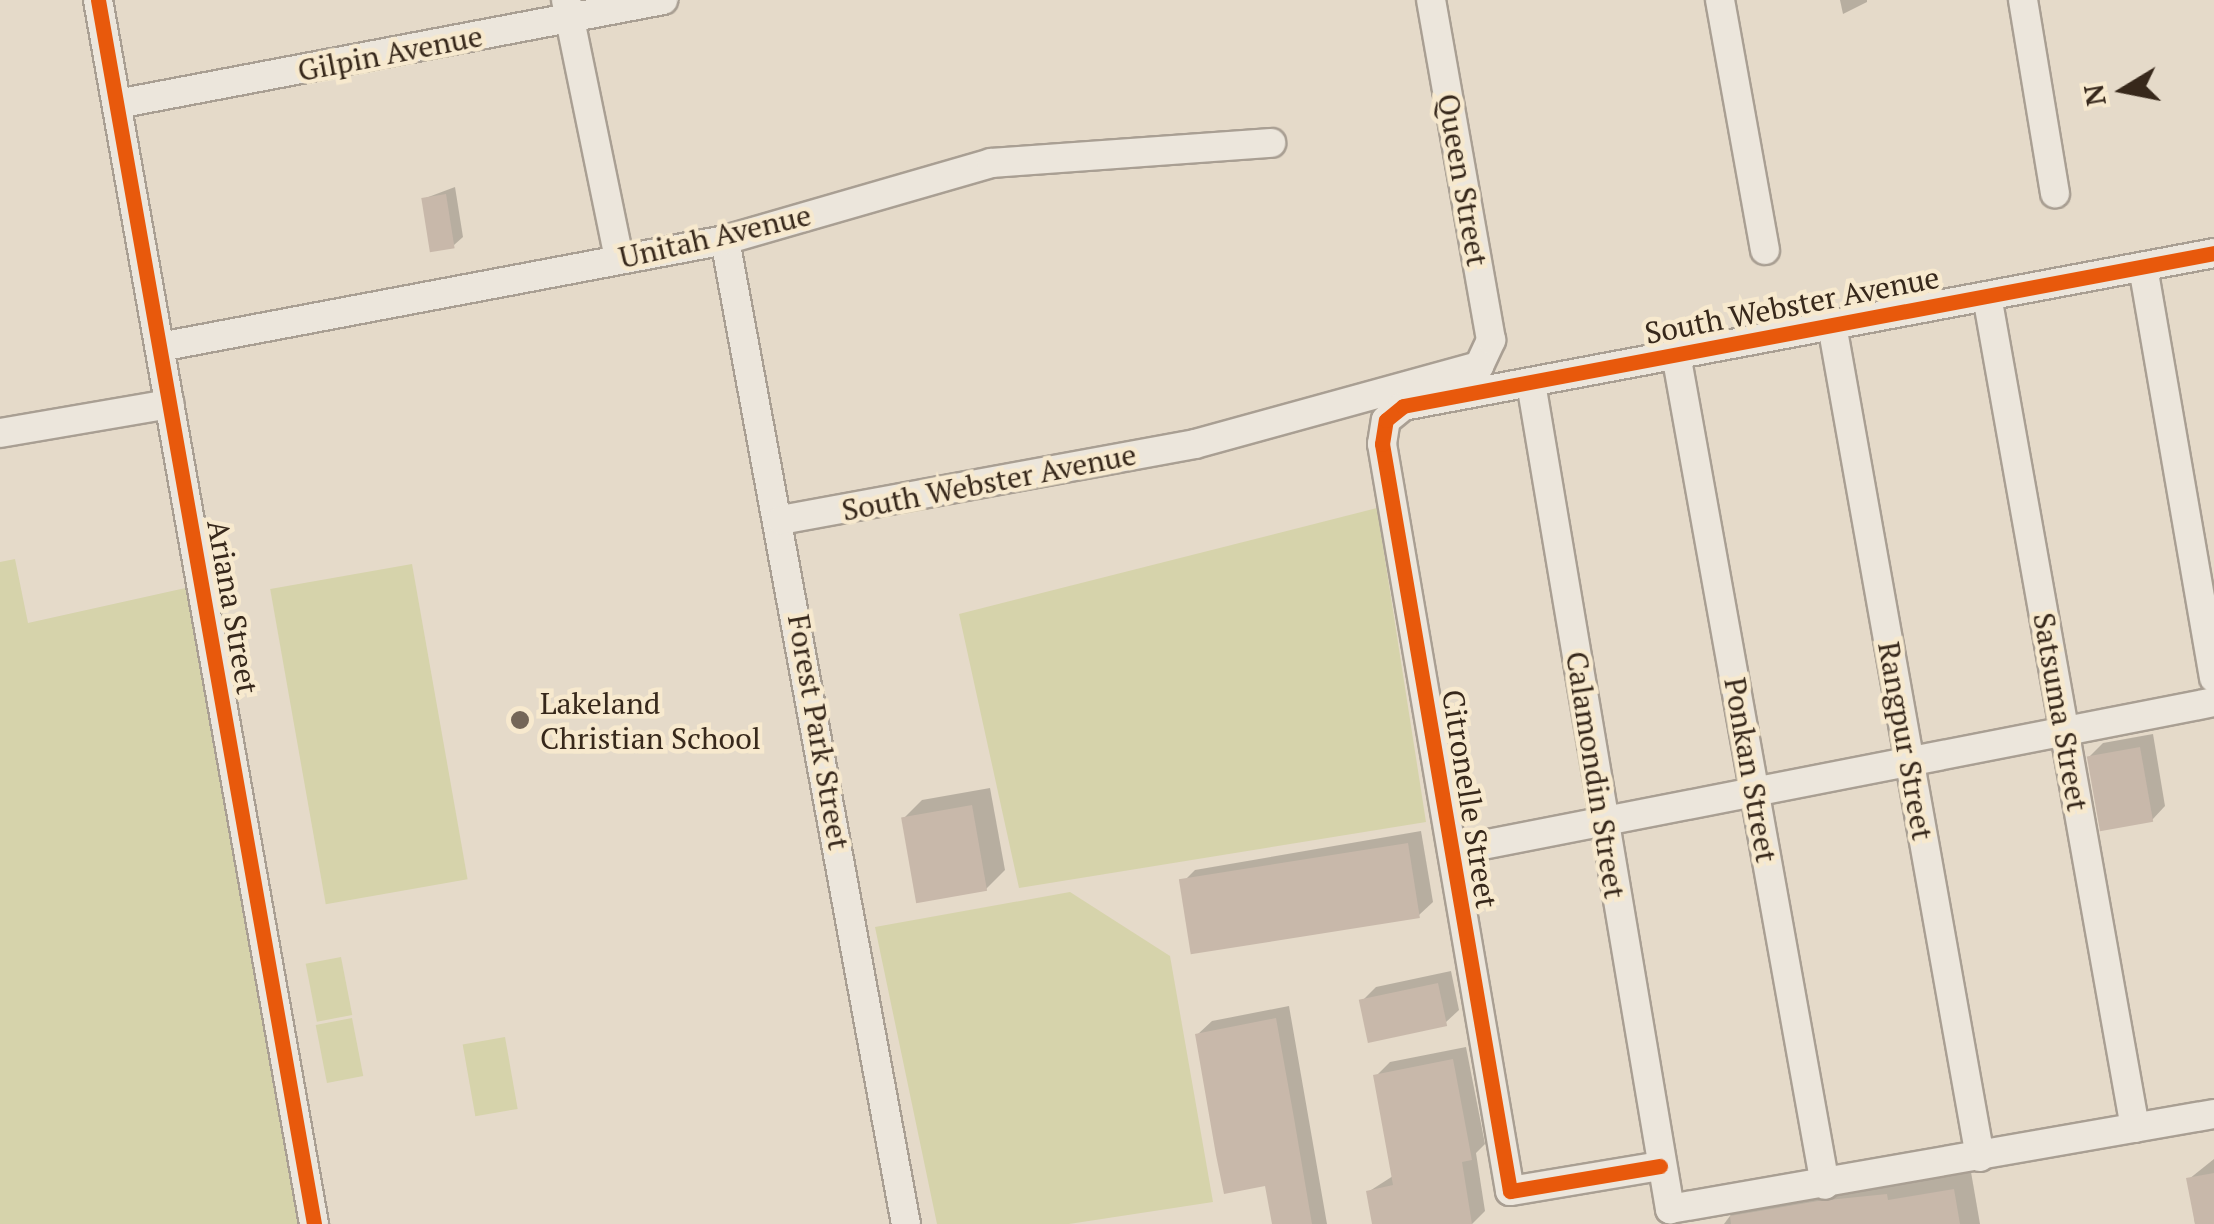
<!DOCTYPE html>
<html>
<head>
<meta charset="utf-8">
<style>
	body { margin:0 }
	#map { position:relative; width:2214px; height:1224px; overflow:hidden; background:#e5dac9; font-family:"PT Serif",serif }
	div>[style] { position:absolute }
	.green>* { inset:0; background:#d6d3ab; transform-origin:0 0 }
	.shadow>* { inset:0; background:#0003 }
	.building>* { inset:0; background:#c8b8aa; transform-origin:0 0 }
	.roads { filter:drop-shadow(2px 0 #a99f93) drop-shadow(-2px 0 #a99f93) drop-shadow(0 2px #a99f93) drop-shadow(0 -2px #a99f93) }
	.minor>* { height:28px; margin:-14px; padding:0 14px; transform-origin:14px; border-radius:14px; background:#ece6dc }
	.cycleway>* { height:15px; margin:-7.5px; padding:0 7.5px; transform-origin:7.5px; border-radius:7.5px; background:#e8590c }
	.dots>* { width:28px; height:28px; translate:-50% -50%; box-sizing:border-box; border:5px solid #f7e9ce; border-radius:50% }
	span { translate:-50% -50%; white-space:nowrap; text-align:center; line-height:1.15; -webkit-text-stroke:9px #f7e9ce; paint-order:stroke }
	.street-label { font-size:30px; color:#37281b }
	.poi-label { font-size:30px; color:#37281b }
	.left { translate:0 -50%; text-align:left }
	.north { position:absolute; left:2074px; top:40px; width:100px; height:100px; -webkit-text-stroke:8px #f7e9ce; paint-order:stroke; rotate:260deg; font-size:28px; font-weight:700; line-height:40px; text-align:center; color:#37281b }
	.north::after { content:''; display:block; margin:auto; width:35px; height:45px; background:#37281b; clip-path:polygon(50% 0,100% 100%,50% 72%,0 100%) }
</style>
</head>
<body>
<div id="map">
	<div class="green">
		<div style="clip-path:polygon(1377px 508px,1426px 822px,1019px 888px,959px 614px)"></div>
		<div style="clip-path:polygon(15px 559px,28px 623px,190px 587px,303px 1224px,0 1224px,0 562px)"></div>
		<div style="left:412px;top:564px;width:320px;height:144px;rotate:80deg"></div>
		<div style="clip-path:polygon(1070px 892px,1170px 956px,1213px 1202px,1069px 1224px,937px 1224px,875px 927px)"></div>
		<div style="left:341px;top:957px;width:59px;height:36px;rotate:79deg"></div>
		<div style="left:352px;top:1018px;width:59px;height:37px;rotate:79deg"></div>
		<div style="left:505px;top:1037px;width:73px;height:43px;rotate:80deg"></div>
	</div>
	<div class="shadow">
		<div style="clip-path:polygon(1840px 0,1867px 0,1867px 2px,1843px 14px)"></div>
		<div style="clip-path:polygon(455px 187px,463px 237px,454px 245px,423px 199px)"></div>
		<div style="clip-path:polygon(2153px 734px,2165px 806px,2152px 820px,2089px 757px,2103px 743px)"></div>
		<div style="clip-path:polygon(990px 788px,1005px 870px,986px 889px,903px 819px,922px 800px)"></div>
		<div style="clip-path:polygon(1421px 831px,1433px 902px,1419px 915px,1181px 884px,1195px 870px)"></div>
		<div style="clip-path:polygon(1451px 971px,1459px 1010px,1445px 1023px,1362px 1001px,1376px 987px)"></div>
		<div style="clip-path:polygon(1289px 1006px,1327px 1224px,1274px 1224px,1267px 1183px,1198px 1034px,1212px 1021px)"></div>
		<div style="clip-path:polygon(1466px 1047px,1485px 1144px,1476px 1153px,1485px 1211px,1472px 1224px,1375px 1224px,1368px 1192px,1393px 1176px,1376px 1076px,1390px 1062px)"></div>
		<div style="clip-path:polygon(2214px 1159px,2214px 1224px,2195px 1224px,2189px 1179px)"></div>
		<div style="clip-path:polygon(1971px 1172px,1980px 1224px,1724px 1224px,1741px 1201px)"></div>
	</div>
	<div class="building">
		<div style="left:446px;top:194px;width:55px;height:25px;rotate:81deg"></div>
		<div style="left:2140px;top:747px;width:76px;height:54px;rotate:80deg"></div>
		<div style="left:972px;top:805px;width:87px;height:72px;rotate:80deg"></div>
		<div style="left:1408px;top:843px;width:76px;height:232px;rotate:81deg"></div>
		<div style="left:1438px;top:983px;width:44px;height:81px;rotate:78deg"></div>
		<div style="clip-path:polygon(1276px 1018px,1294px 1118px,1312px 1224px,1272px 1224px,1265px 1186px,1224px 1194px,1216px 1155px,1195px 1034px)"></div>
		<div style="clip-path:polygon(1453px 1059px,1472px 1160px,1462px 1162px,1472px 1224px,1372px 1224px,1366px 1191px,1393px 1185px,1373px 1075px)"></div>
		<div style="clip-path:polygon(2214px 1173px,2214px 1224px,2195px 1224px,2186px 1178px)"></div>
		<div style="clip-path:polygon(1954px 1189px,1960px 1224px,1731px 1224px,1730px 1216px,1818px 1201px,1887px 1194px,1888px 1200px)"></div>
	</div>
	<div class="roads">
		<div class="minor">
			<div style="left:98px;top:0;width:1243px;rotate:79.99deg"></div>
			<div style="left:566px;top:0;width:263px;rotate:78.4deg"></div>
			<div style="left:1720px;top:0;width:254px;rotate:79.8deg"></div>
			<div style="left:2023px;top:0;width:196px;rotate:80.6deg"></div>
			<div style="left:117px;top:104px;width:556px;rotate:-10.78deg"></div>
			<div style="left:725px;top:240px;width:1001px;rotate:79.58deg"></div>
			<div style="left:2143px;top:267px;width:417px;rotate:80.2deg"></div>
			<div style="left:1987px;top:296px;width:845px;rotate:79.91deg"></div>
			<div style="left:1832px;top:325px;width:845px;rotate:79.91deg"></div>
			<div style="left:160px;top:347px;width:575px;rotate:-10.72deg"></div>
			<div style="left:725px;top:240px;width:277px;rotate:-16.1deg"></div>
			<div style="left:991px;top:163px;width:281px;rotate:-4.1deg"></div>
			<div style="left:1676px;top:354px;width:844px;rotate:79.83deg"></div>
			<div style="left:1531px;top:383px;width:838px;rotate:80.45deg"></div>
			<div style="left:1670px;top:1209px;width:552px;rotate:-9.91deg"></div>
			<div style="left:0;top:433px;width:172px;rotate:-9.7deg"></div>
			<div style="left:781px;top:520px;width:421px;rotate:-10.4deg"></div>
			<div style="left:1195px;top:444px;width:295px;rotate:-15.4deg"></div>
			<div style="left:1479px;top:366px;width:29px;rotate:-65deg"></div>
			<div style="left:1491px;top:340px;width:345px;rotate:-100deg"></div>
			<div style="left:1452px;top:851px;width:776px;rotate:-11.06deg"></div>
			<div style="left:1660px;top:1166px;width:152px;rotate:170.5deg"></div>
			<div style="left:1510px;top:1191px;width:758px;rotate:-99.72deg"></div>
			<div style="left:1382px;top:444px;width:24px;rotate:-81deg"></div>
			<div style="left:1386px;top:420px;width:22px;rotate:-39deg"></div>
			<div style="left:1403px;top:406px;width:825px;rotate:-10.68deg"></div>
		</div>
	</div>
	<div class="cycleway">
		<div style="left:98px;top:0;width:1243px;rotate:79.99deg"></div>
		<div style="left:1660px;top:1166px;width:152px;rotate:170.5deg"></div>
		<div style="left:1510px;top:1191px;width:758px;rotate:-99.72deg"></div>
		<div style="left:1382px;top:444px;width:24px;rotate:-81deg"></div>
		<div style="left:1386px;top:420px;width:22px;rotate:-39deg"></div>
		<div style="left:1403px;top:406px;width:825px;rotate:-10.68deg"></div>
	</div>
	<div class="dots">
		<div style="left:520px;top:720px;background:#746658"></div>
	</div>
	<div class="street-label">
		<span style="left:390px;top:53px;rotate:-11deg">Gilpin Avenue</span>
		<span style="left:1463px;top:180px;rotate:80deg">Queen Street</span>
		<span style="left:715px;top:236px;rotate:-13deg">Unitah Avenue</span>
		<span style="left:1792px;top:305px;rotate:-11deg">South Webster Avenue</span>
		<span style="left:989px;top:482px;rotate:-11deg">South Webster Avenue</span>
		<span style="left:233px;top:607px;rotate:80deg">Ariana Street</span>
		<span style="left:2061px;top:712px;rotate:80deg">Satsuma Street</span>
		<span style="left:819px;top:732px;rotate:80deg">Forest Park Street</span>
		<span style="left:1906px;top:741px;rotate:80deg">Rangpur Street</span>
		<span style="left:1751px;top:770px;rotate:80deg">Ponkan Street</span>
		<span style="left:1596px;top:775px;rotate:81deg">Calamondin Street</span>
		<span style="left:1470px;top:799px;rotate:81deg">Citronelle Street</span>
	</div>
	<div class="poi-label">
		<span class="left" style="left:540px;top:720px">Lakeland<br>Christian School</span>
	</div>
	<div class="north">N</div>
</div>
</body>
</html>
